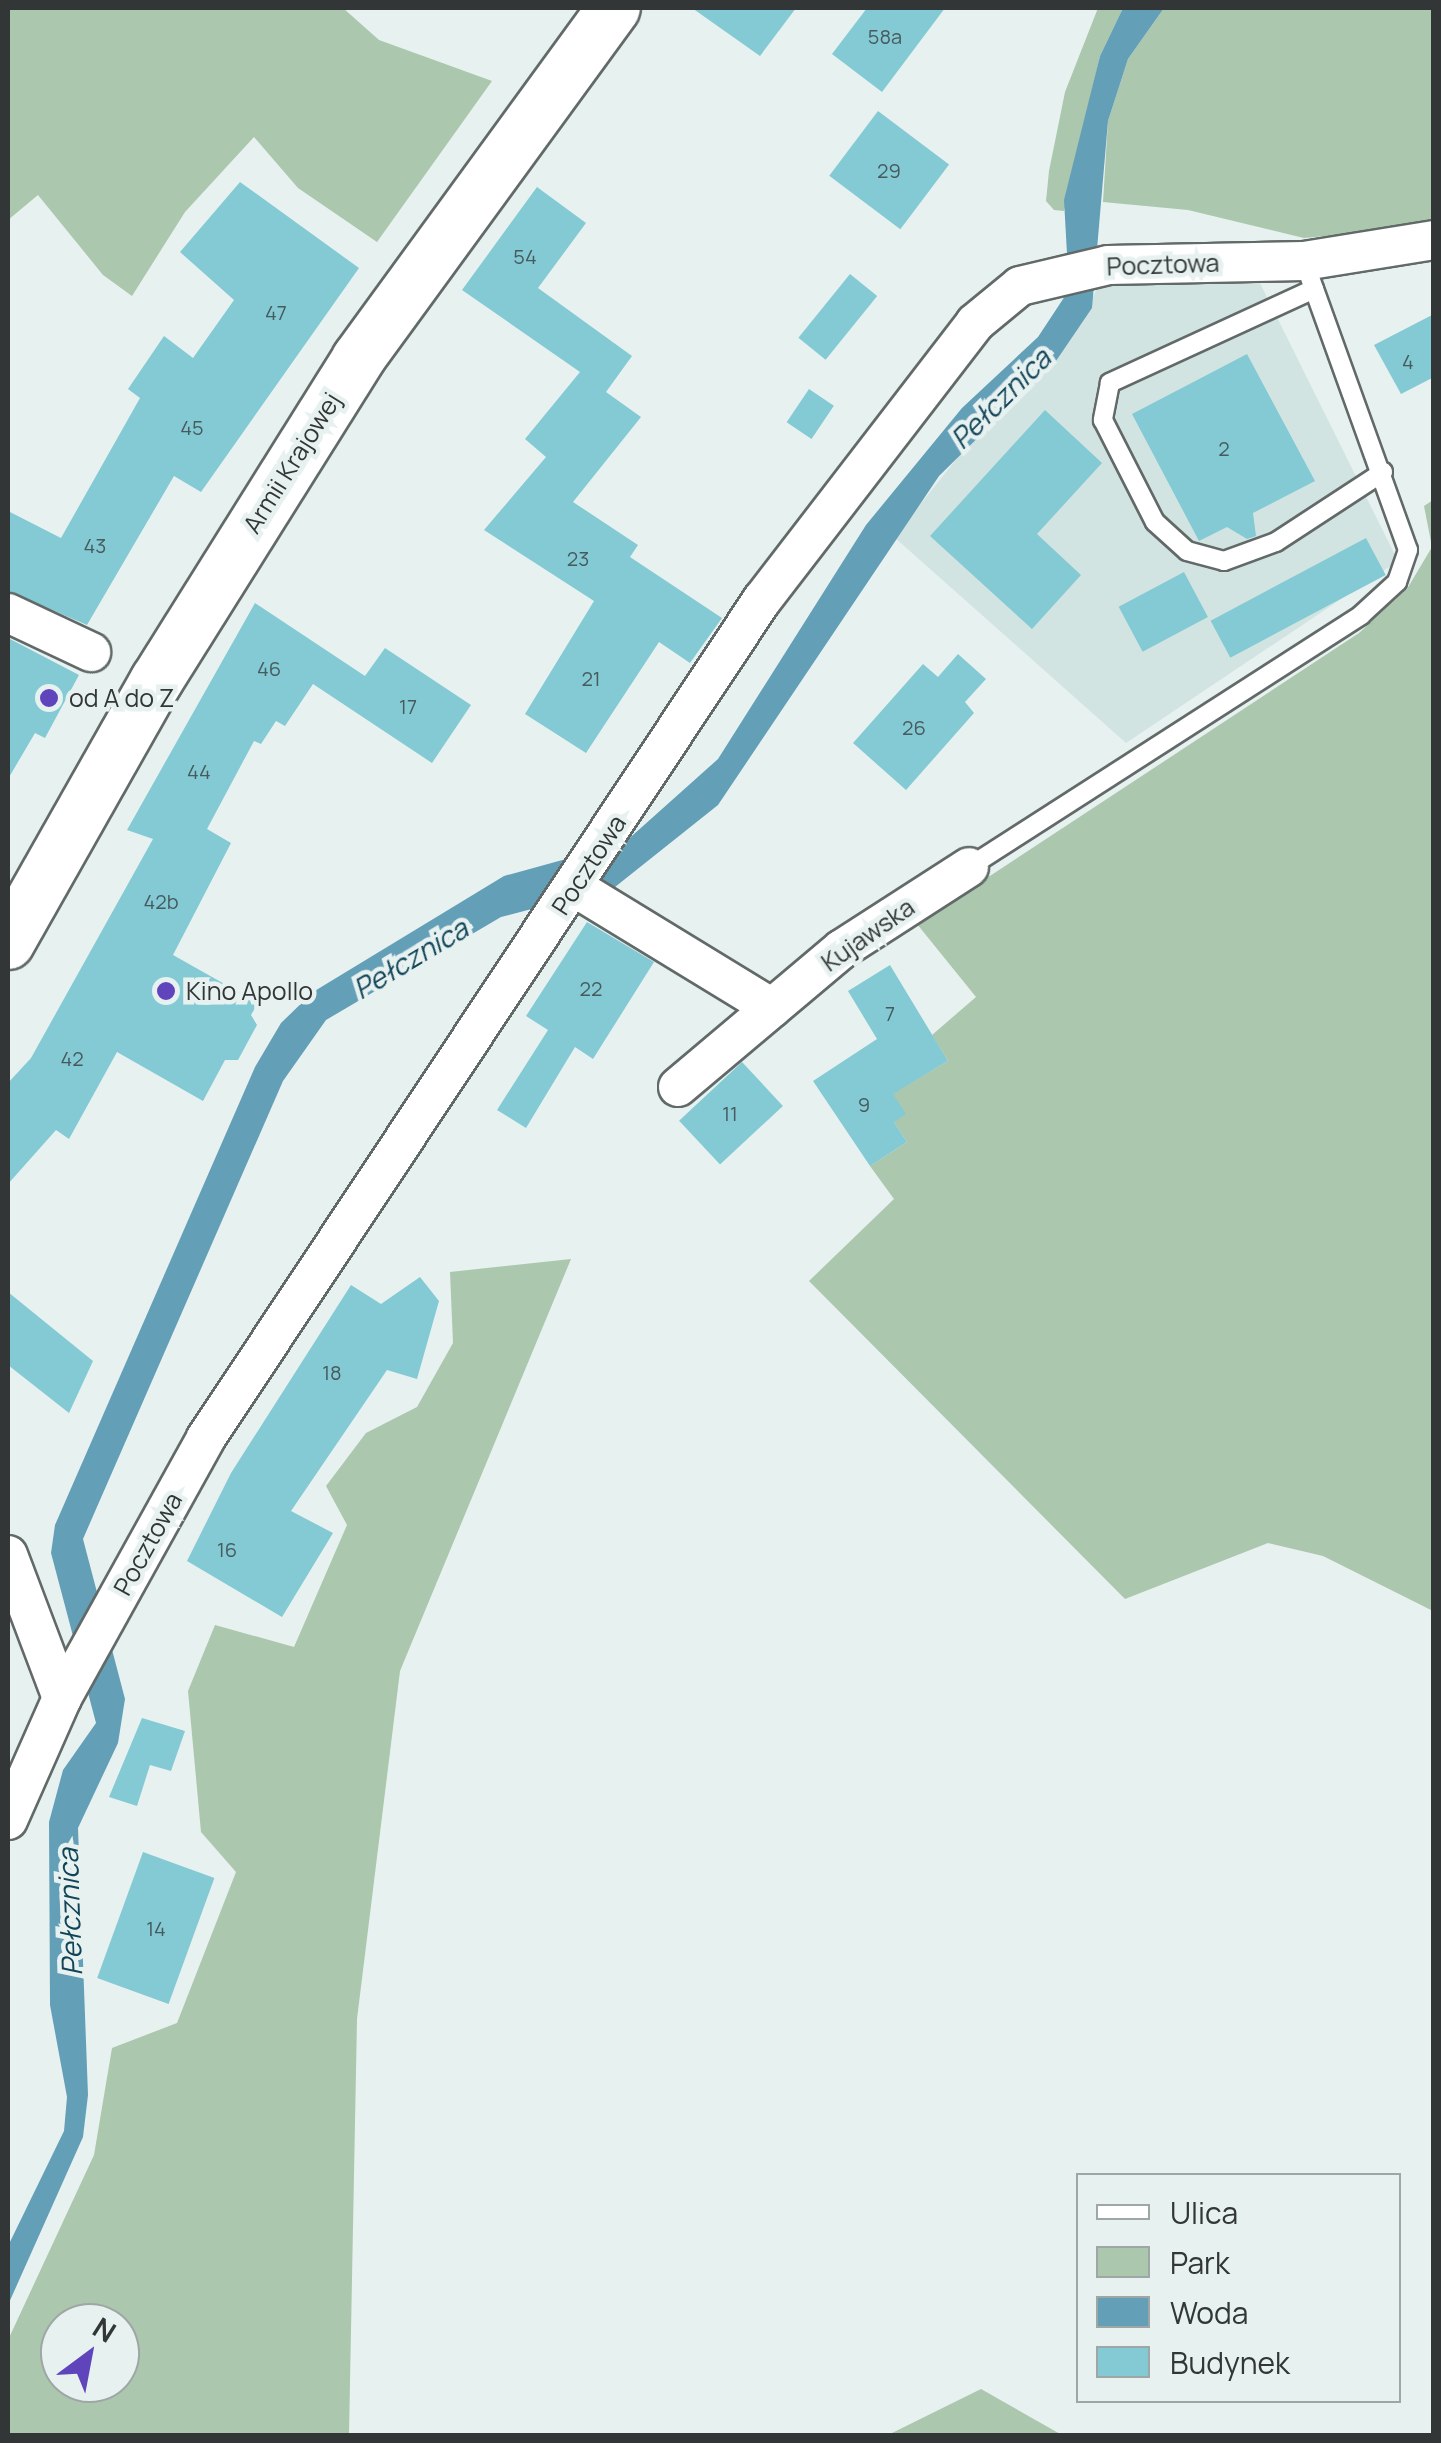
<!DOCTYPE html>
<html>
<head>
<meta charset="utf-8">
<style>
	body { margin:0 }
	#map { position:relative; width:1441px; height:2443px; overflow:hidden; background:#e7f1f0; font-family:Manrope,sans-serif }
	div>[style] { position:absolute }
	.built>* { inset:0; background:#d2e4e2 }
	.green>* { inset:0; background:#abc7ad }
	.water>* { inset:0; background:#649fb8 }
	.building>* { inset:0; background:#84cad4; transform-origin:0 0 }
	.roads { filter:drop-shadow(2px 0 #626a69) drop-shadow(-2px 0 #626a69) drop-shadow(0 2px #626a69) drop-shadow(0 -2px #626a69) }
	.lane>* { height:18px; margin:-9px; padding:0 9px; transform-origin:9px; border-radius:9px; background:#fff }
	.street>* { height:38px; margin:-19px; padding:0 19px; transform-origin:19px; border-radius:19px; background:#fff }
	.secondary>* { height:52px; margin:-26px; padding:0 26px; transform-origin:26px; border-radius:26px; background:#fff }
	.dots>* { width:28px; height:28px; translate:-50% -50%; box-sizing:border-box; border:5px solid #e7f1f0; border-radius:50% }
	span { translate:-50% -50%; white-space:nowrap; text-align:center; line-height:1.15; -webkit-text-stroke:9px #e7f1f0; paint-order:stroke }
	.number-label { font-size:20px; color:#475b5e }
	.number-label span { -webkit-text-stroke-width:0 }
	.street-label { font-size:25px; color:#333636 }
	.poi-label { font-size:25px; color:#333636 }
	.left { translate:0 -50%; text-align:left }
	.water-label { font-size:28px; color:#114457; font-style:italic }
	.frame { position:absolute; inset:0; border:10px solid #333636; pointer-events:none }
	.legend { position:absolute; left:1076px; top:2173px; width:325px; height:230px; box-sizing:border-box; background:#e7f1f0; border:2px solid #9fa6a6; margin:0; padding:12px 18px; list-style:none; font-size:30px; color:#333636 }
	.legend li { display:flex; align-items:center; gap:20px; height:50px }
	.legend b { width:50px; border:2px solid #9fa6a6 }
	.north { position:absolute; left:40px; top:2303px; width:100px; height:100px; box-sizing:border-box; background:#e7f1f0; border:2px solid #9fa6a6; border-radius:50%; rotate:32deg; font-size:28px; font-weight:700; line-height:40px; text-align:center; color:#333636 }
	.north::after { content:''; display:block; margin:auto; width:35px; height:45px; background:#5f44bc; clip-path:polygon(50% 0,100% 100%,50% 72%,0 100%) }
</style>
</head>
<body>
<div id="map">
	<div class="built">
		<div style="clip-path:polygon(1259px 281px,1398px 561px,1126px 743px,894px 537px,987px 421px,1056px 361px,1100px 284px)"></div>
	</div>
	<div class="green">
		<div style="clip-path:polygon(8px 8px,343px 8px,379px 40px,492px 81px,377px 242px,298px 188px,254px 137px,185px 212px,132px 296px,103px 275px,38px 195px,8px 220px)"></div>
		<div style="clip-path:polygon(1098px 8px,1123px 8px,1100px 56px,1064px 211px,1054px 210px,1046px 201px,1049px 171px,1065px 92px)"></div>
		<div style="clip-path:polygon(1164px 8px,1433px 8px,1433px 226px,1304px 238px,1188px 210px,1103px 202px,1108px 121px,1128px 59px)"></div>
		<div style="clip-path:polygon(1433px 500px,1433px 1611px,1323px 1556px,1268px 1543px,1125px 1599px,809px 1281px,894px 1199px,870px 1166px,907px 1142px,894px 1122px,892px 1094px,948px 1061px,932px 1035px,976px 997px,917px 924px,1359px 633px,1407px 589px,1432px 547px,1424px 506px)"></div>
		<div style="clip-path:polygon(evenodd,571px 1259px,400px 1671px,357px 2019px,349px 2435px,8px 2435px,8px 2340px,94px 2155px,112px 2048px,177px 2023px,236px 1872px,201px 1832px,188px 1691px,215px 1625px,294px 1647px,347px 1525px,326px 1486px,366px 1433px,417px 1407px,453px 1343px,450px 1272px,571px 1259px,120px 2323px,120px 2383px,60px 2383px,60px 2323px,120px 2323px)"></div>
		<div style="clip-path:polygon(981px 2389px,1062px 2435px,891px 2435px,892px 2433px)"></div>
	</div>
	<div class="water">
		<div style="clip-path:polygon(1123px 8px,1164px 8px,1128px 59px,1108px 121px,1092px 308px,1056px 361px,939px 476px,718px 805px,615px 887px,501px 917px,326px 1020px,283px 1081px,83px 1539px,125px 1699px,118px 1743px,78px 1828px,88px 2095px,83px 2137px,8px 2305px,8px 2246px,64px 2131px,67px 2097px,50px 2005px,49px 1822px,63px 1770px,96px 1723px,51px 1553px,55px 1525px,255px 1067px,281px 1023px,313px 992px,504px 876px,624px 843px,718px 759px,866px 525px,962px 408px,1038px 337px,1069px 290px,1064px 200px,1100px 56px)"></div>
	</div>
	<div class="building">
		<div style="clip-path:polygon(692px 8px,796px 8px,760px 56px)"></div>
		<div style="clip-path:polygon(867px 8px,945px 8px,882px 92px,832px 54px)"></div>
		<div style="left:878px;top:111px;width:89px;height:81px;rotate:37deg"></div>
		<div style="clip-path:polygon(240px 182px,359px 268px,201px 492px,174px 476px,87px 625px,8px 591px,8px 511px,61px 538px,140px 398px,128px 389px,164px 336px,193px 358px,234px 300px,180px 252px)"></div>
		<div style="clip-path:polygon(537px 187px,586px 223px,538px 288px,632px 356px,606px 392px,641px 417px,573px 502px,638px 545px,630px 557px,722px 618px,690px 663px,659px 642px,586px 753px,525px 714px,594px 601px,484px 530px,546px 457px,525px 439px,580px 372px,462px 290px)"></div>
		<div style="left:850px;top:274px;width:35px;height:82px;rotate:39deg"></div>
		<div style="clip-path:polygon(1434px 314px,1434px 377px,1401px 394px,1374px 345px)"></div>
		<div style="clip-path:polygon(1247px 354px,1315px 481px,1253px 513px,1256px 536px,1247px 539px,1227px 527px,1199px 541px,1132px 414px)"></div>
		<div style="left:809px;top:389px;width:30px;height:40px;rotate:34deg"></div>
		<div style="clip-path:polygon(1045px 410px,1102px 463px,1037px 534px,1081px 575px,1032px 629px,930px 536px)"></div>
		<div style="left:1366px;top:538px;width:42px;height:176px;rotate:62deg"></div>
		<div style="left:1184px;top:572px;width:51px;height:74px;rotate:62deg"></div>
		<div style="clip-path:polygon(255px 603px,365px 676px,385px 648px,471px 705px,432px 763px,313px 684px,285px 726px,276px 721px,261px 744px,254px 741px,207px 829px,231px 843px,173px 955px,258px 1003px,251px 1015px,257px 1025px,238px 1060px,225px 1060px,203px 1101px,117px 1052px,69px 1139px,56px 1130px,8px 1184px,8px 1083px,31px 1058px,153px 839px,127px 830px)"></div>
		<div style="clip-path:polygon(10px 639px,79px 675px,45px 738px,35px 733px,8px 779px)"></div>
		<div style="clip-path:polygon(958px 654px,986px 679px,965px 702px,974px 713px,906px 790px,853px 743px,923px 664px,938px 677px)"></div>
		<div style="clip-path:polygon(587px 922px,654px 962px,593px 1059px,575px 1047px,526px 1128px,497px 1110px,548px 1030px,526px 1016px)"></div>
		<div style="clip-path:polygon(890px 965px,948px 1061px,893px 1094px,906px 1114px,894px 1122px,907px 1142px,870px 1166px,813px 1081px,877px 1039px,848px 991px)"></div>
		<div style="left:742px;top:1062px;width:60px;height:86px;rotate:47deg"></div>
		<div style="clip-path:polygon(420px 1277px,439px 1301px,417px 1379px,387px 1370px,291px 1511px,333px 1533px,282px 1617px,187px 1561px,231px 1473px,351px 1285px,381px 1304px)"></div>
		<div style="clip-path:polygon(8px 1292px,93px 1361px,69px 1413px,8px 1365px)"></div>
		<div style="clip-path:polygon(142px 1718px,185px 1731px,171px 1771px,150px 1765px,137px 1806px,109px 1797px)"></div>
		<div style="left:143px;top:1852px;width:76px;height:134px;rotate:20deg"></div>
	</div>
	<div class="roads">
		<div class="lane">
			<div style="left:1314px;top:289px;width:225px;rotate:155.3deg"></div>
			<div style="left:1110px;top:383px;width:38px;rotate:101deg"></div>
			<div style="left:1103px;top:420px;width:114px;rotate:63deg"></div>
			<div style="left:1155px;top:522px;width:43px;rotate:42.2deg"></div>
			<div style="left:1187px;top:551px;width:38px;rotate:15deg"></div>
			<div style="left:1224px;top:561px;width:55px;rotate:-20.1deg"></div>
			<div style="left:1276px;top:542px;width:128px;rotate:-33.2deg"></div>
			<div style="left:969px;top:867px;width:466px;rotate:-32.7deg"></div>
			<div style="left:1361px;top:615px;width:49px;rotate:-42.5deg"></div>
			<div style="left:1397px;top:582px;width:34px;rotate:-71deg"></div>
			<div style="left:1408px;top:550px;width:307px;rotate:-109.8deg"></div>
		</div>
		<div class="street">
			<div style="left:8px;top:613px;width:92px;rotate:25.2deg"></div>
			<div style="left:574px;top:887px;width:232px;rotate:31.4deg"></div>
			<div style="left:678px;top:1087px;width:214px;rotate:-40.1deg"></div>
			<div style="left:842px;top:949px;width:151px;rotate:-32.8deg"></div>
			<div style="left:8px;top:1555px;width:153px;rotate:69.3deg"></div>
			<div style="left:8px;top:1820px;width:133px;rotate:-66.1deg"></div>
			<div style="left:62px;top:1698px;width:297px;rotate:-61deg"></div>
			<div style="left:206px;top:1438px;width:1006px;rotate:-56.44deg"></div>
			<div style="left:762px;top:600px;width:349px;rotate:-52.4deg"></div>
			<div style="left:975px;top:323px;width:58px;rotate:-39.4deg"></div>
			<div style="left:1020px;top:286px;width:90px;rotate:-13.4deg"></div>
			<div style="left:1108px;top:265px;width:196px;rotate:-1.2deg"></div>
			<div style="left:1304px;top:261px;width:132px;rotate:-9.2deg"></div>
		</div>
		<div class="secondary">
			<div style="left:8px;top:943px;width:302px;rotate:-60.5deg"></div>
			<div style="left:157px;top:680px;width:379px;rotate:-57.9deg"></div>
			<div style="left:358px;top:359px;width:434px;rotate:-53.9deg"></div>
		</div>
	</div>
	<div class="dots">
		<div style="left:49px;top:698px;background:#5f44bc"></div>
		<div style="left:166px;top:991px;background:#5f44bc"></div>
	</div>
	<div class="number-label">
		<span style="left:885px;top:36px">58a</span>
		<span style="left:889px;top:170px">29</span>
		<span style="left:525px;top:256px">54</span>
		<span style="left:276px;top:312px">47</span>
		<span style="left:1408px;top:361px">4</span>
		<span style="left:192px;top:427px">45</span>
		<span style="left:1224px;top:448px">2</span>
		<span style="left:95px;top:545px">43</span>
		<span style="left:578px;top:558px">23</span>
		<span style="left:269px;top:668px">46</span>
		<span style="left:591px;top:678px">21</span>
		<span style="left:408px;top:706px">17</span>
		<span style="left:914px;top:727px">26</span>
		<span style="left:199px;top:771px">44</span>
		<span style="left:161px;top:901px">42b</span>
		<span style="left:591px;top:988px">22</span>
		<span style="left:890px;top:1013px">7</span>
		<span style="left:72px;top:1058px">42</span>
		<span style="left:864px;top:1104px">9</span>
		<span style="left:730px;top:1113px">11</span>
		<span style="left:332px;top:1372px">18</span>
		<span style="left:227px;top:1549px">16</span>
		<span style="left:156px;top:1928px">14</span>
	</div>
	<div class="street-label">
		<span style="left:1163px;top:265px;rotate:-2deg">Pocztowa</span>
		<span style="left:292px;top:463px;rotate:-58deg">Armii Krajowej</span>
		<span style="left:589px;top:865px;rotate:-57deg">Pocztowa</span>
		<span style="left:868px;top:935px;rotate:-35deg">Kujawska</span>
		<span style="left:148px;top:1544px;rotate:-61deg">Pocztowa</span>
	</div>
	<div class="poi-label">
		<span class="left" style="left:69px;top:698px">od A do Z</span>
		<span class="left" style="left:186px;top:991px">Kino Apollo</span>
	</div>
	<div class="water-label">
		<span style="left:1000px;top:398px;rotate:-45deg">Pełcznica</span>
		<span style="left:410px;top:958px;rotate:-31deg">Pełcznica</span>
		<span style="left:69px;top:1912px;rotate:-92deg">Pełcznica</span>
	</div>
	<div class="frame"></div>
	<ul class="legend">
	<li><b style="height:12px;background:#fff"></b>Ulica</li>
	<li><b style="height:28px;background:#abc7ad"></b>Park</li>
	<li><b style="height:28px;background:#649fb8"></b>Woda</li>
	<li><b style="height:28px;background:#84cad4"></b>Budynek</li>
	</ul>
	<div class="north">N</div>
</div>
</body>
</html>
